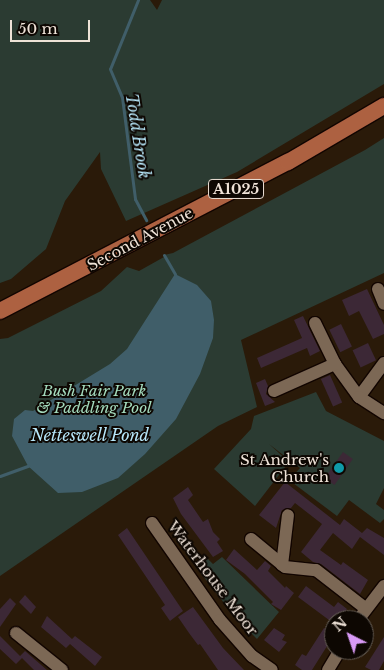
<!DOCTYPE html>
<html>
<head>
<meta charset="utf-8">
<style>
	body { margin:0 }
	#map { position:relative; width:384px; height:670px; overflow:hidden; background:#2a1a09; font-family:"Libre Baskerville",serif }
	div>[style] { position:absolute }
	.green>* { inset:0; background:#2b3b32 }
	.water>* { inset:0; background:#405e69 }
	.stream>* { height:3px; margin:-1.5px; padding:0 1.5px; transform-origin:1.5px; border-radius:1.5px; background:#405e69 }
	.building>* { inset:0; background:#3c2836; transform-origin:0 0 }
	.roads { filter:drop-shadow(1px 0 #120500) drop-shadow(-1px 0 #120500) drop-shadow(0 1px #120500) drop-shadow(0 -1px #120500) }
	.minor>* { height:12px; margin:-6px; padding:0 6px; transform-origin:6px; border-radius:6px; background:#7c6855 }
	.major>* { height:16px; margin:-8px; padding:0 8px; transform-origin:8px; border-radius:8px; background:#ad6141 }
	.dots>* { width:14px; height:14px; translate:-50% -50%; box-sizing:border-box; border:2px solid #0d0702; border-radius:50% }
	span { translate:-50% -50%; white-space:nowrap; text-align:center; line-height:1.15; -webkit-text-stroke:4px #0d0702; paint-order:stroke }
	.shield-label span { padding:1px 4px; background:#0d0702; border:1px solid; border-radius:4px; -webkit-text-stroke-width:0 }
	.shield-label { font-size:14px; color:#eee2d7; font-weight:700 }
	.street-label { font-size:15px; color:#eee2d7 }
	.park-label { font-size:15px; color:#a4dbbd; font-style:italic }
	.poi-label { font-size:15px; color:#eee2d7 }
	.right { translate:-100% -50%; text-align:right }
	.water-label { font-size:16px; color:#b8e8fb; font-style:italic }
	.north { position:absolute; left:324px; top:610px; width:50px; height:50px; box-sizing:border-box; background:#0d0702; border:1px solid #675f57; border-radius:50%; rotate:319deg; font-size:14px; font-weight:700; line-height:20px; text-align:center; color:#eee2d7 }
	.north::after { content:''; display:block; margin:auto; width:18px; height:22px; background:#d99af7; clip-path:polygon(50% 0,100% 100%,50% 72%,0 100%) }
	.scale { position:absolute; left:10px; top:20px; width:80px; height:22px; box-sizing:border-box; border:2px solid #eee2d7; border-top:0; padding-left:6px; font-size:15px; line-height:18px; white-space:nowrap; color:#eee2d7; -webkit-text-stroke:4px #0d0702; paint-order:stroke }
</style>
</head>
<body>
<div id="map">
	<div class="green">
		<div style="clip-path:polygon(0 0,150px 0,157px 10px,162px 0,384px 0,384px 84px,237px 172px,126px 221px,101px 169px,100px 152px,65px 201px,46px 249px,11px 279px,0 283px)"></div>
		<div style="clip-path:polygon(384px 138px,384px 273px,241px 340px,257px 407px,218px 426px,0 576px,0 339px,8px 338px,101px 291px,127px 267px,139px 271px,164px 257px,164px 255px,173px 253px,365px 150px)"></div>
		<div style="clip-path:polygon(316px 392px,326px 411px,384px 441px,384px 488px,376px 504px,384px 510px,384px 519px,380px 523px,349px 500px,337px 516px,289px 480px,300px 468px,269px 444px,289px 462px,255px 506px,214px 469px,251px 429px,254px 416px)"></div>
		<div style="clip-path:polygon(222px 557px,279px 612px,257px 639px,235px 617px,196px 567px,208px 559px,213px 564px)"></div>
	</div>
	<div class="water">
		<div style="clip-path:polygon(175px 274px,197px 285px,211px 301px,214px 320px,213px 338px,200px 374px,176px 419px,145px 454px,118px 478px,82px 492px,58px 493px,28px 466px,12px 436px,14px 419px,25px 410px,33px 411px,110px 364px,127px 349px)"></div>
	</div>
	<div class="stream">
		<div style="left:138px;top:0;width:74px;rotate:112.1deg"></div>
		<div style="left:110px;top:69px;width:30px;rotate:67deg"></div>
		<div style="left:122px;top:97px;width:103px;rotate:82.7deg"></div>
		<div style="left:135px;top:199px;width:24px;rotate:62deg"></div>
		<div style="left:164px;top:255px;width:22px;rotate:60deg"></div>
		<div style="left:0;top:476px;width:30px;rotate:-20deg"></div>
	</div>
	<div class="building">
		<div style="clip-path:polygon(367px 289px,384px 325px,384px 334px,373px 339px,359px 311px,349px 316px,342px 300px)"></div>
		<div style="clip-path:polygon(303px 316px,320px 351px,310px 356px,307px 348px,261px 368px,257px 358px,302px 338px,294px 320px)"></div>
		<div style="left:341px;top:324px;width:25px;height:13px;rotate:64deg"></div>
		<div style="left:368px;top:343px;width:19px;height:17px;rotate:65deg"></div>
		<div style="left:330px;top:375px;width:30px;height:10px;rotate:66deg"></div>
		<div style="clip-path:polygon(265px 379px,268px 386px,266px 394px,275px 402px,265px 406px,256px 383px)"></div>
		<div style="left:343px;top:452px;width:12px;height:32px;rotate:35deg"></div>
		<div style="clip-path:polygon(285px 482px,340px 525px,344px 519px,362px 533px,367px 528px,384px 538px,384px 555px,360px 537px,352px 549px,333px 533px,320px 550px,341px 565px,343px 562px,368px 580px,360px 594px,321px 564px,313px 562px,301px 552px,322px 524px,295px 503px,291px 508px,282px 510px,276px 528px,259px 515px)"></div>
		<div style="clip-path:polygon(188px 487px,193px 495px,188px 500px,203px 522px,208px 519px,213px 532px,220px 539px,217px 542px,223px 551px,213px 557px,181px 514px,173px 498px)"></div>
		<div style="clip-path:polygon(127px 528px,183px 611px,170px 621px,161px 608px,165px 605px,118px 535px)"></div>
		<div style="clip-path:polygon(234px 549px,257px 570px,265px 561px,271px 566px,268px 571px,285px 588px,286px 586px,294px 593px,281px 610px,271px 604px,273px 602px,245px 574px,226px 560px)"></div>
		<div style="clip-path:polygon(306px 586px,334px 607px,338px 602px,347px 609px,339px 620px,329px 620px,298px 597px)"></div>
		<div style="clip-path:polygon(25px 595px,36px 607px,31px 614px,19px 602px)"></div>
		<div style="clip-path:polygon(10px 598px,16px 604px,0 627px,0 609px)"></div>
		<div style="clip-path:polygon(193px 607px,223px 648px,244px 670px,218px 670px,200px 644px,198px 645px,189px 633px,178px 617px)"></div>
		<div style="clip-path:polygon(47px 616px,72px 639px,75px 636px,102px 657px,95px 666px,70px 644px,66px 648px,41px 627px)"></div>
		<div style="clip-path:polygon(274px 628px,285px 635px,282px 640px,287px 642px,279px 652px,264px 640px)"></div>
		<div style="clip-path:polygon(324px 628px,334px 635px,312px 670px,302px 670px,295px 665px,302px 654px,306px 656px)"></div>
		<div style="clip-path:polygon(0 636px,20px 656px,25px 651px,47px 670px,34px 670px,22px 658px,16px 664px,0 649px)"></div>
		<div style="clip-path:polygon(384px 637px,384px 661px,379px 670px,371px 670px,365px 667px)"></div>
	</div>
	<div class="roads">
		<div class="minor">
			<div style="left:378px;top:289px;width:16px;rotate:68deg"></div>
			<div style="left:315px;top:323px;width:46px;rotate:64deg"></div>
			<div style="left:335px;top:364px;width:41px;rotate:54deg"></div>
			<div style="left:384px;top:363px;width:42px;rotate:126.3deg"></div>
			<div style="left:359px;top:397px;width:30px;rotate:33deg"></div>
			<div style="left:274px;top:391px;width:67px;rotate:-23.9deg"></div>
			<div style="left:152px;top:523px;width:118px;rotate:55deg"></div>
			<div style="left:220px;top:620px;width:48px;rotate:48.4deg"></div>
			<div style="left:252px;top:656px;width:24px;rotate:35deg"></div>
			<div style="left:251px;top:539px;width:44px;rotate:39.5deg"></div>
			<div style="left:285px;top:567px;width:31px;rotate:6deg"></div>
			<div style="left:316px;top:570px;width:62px;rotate:37.8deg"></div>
			<div style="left:282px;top:565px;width:50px;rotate:-83.2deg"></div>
			<div style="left:358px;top:620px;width:43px;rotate:-52.6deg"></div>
			<div style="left:16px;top:633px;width:59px;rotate:38.8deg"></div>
			<div style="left:328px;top:670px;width:23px;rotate:-59deg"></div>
		</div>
		<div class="major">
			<div style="left:0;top:311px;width:324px;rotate:-27.4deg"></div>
			<div style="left:288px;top:162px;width:111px;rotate:-30.3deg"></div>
		</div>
	</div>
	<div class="dots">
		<div style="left:339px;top:468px;background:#0f9aa8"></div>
	</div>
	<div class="shield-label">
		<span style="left:236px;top:189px">A1025</span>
	</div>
	<div class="street-label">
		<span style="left:140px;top:239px;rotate:-28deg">Second Avenue</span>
		<span style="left:213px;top:578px;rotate:53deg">Waterhouse Moor</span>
	</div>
	<div class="park-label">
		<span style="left:94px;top:399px">Bush Fair Park<br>&amp; Paddling Pool</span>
	</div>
	<div class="poi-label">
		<span class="right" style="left:329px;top:468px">St Andrew's<br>Church</span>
	</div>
	<div class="water-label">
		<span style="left:138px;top:136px;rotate:81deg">Todd Brook</span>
		<span style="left:90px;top:435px">Netteswell Pond</span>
	</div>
	<div class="north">N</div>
	<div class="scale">50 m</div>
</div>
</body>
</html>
